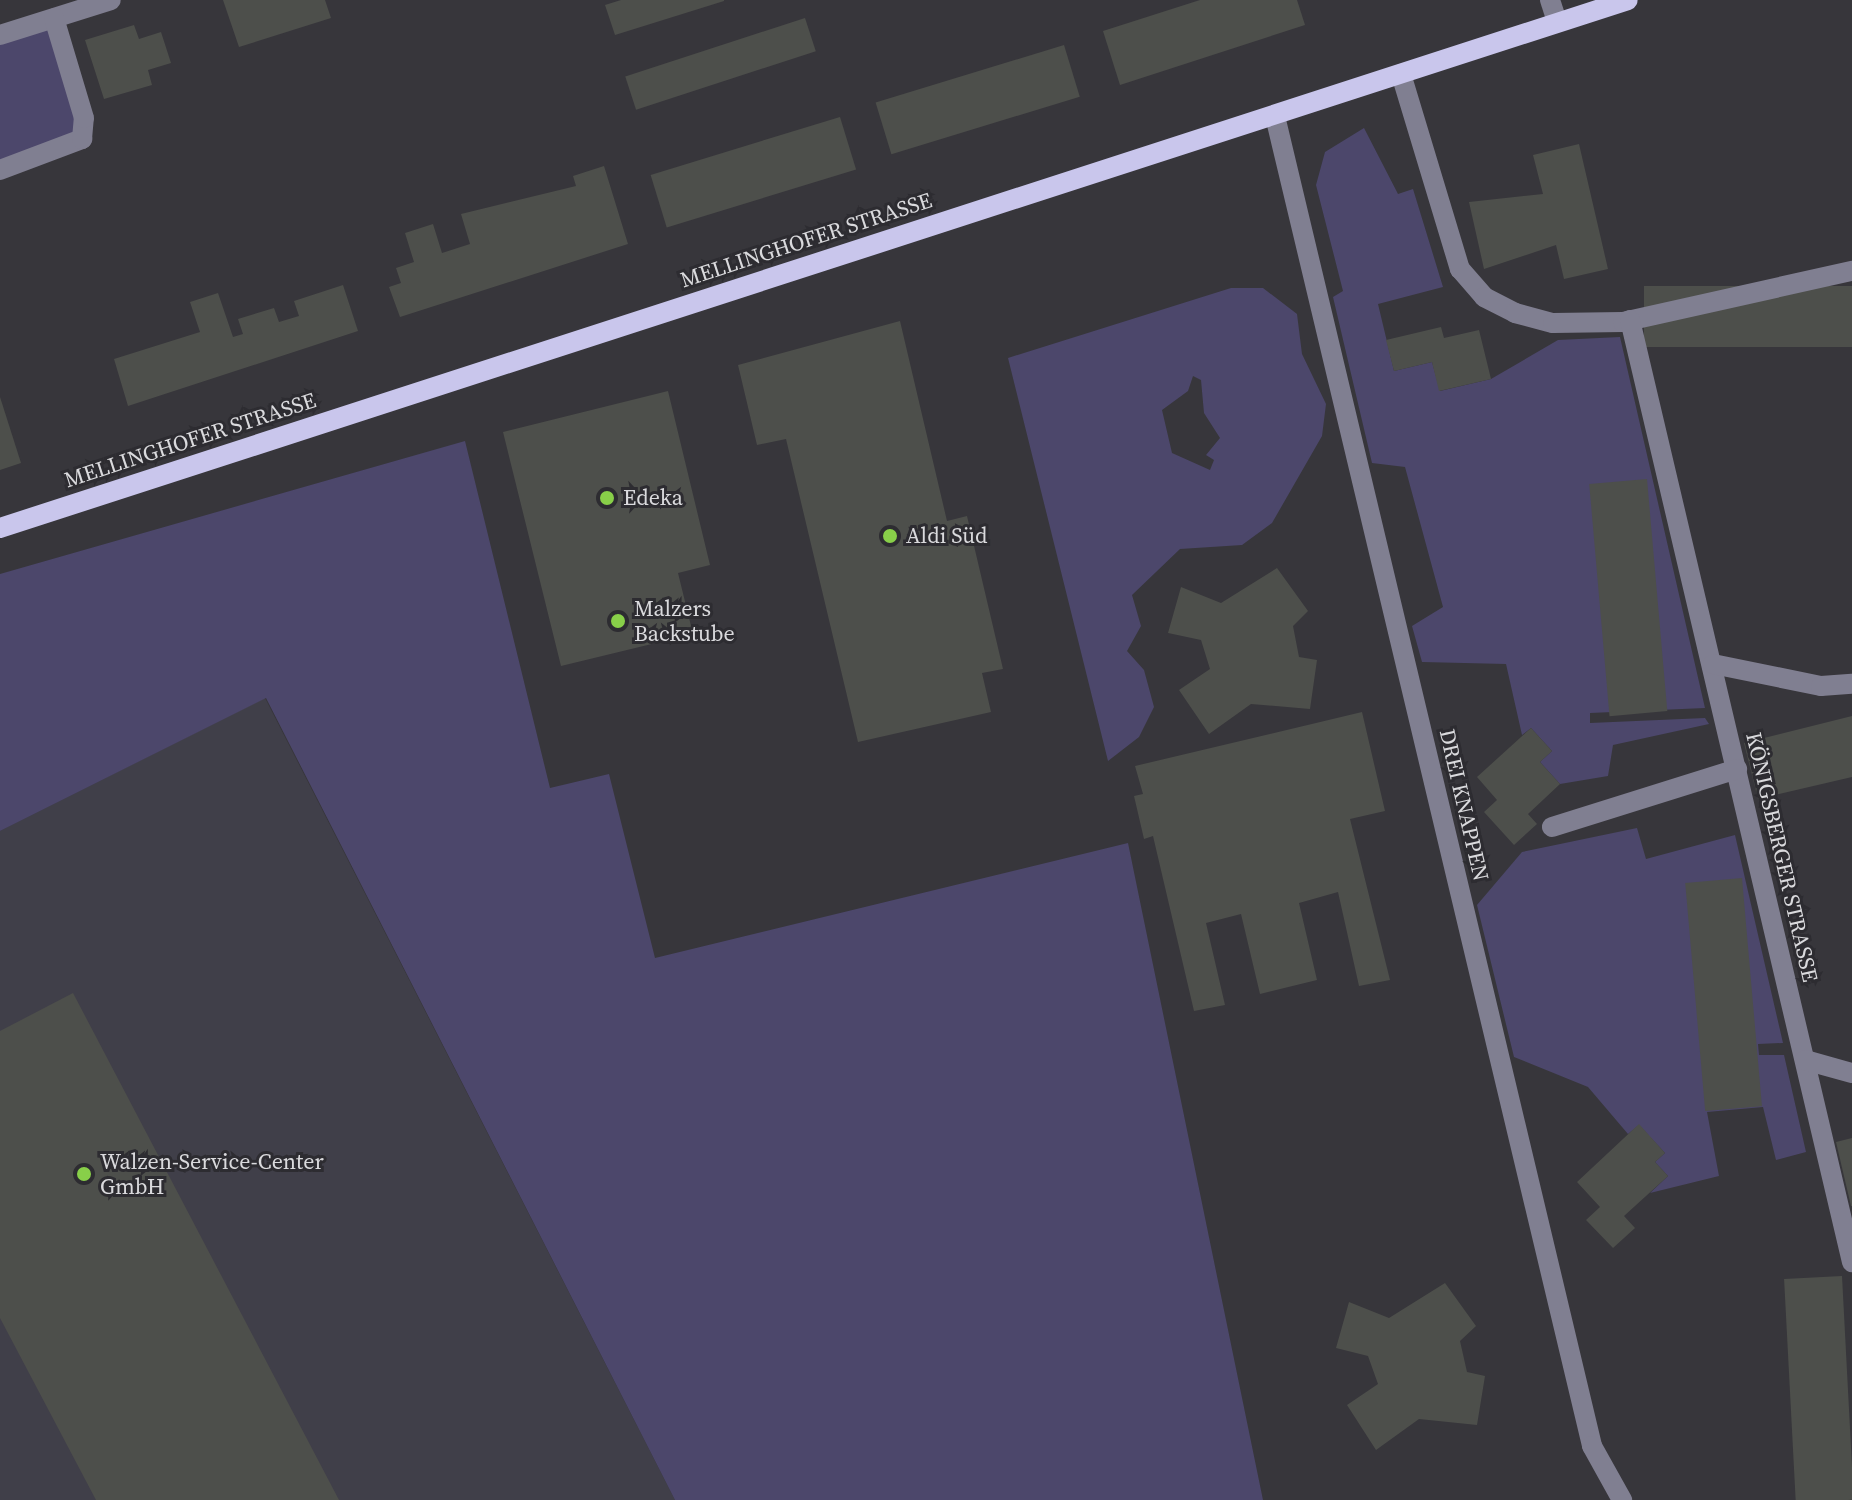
<!DOCTYPE html>
<html>
<head>
<meta charset="utf-8">
<style>
	body { margin:0 }
	#map { position:relative; width:1852px; height:1500px; overflow:hidden; background:#37363b; font-family:"Source Serif 4",serif }
	div>[style] { position:absolute }
	.built>* { inset:0; background:#403f49 }
	.green>* { inset:0; background:#4c476b }
	.building>* { inset:0; background:#4d4f4b; transform-origin:0 0 }
	.minor>* { height:20px; margin:-10px; padding:0 10px; transform-origin:10px; border-radius:10px; background:#807f91 }
	.major>* { height:20px; margin:-10px; padding:0 10px; transform-origin:10px; border-radius:10px; background:#c9c6ec }
	.dots>* { width:22px; height:22px; translate:-50% -50%; box-sizing:border-box; border:4px solid #2d2c31; border-radius:50% }
	span { translate:-50% -50%; white-space:nowrap; text-align:center; line-height:1.15; -webkit-text-stroke:6px #2d2c31; paint-order:stroke }
	.street-label { font-size:22px; color:#dadadd }
	.poi-label { font-size:22px; color:#dadadd }
	.left { translate:0 -50%; text-align:left }
</style>
</head>
<body>
<div id="map">
	<div class="built">
		<div style="clip-path:polygon(265px 698px,675px 1500px,0 1500px,0 831px)"></div>
	</div>
	<div class="green">
		<div style="clip-path:polygon(54px 18px,85px 129px,0 170px,0 35px)"></div>
		<div style="clip-path:polygon(1364px 128px,1398px 194px,1413px 189px,1443px 287px,1378px 304px,1394px 371px,1432px 362px,1440px 391px,1491px 379px,1558px 340px,1620px 337px,1705px 708px,1590px 713px,1590px 723px,1705px 718px,1709px 724px,1613px 745px,1608px 776px,1560px 784px,1540px 762px,1552px 751px,1531px 728px,1522px 735px,1506px 664px,1422px 662px,1412px 626px,1443px 607px,1405px 467px,1372px 463px,1333px 297px,1343px 291px,1316px 185px,1325px 152px)"></div>
		<div style="clip-path:polygon(evenodd,1231px 288px,1263px 288px,1297px 314px,1302px 354px,1326px 404px,1322px 436px,1272px 523px,1242px 545px,1180px 549px,1132px 595px,1141px 626px,1127px 651px,1144px 670px,1154px 707px,1139px 737px,1108px 761px,1008px 358px,1231px 288px,1193px 376px,1201px 380px,1204px 413px,1220px 438px,1206px 455px,1214px 460px,1210px 470px,1172px 453px,1162px 410px,1188px 391px,1193px 376px)"></div>
		<div style="clip-path:polygon(465px 441px,550px 788px,609px 774px,655px 958px,1128px 843px,1263px 1500px,675px 1500px,266px 698px,0 831px,0 574px)"></div>
		<div style="clip-path:polygon(1637px 828px,1646px 859px,1735px 835px,1783px 1043px,1758px 1044px,1759px 1055px,1784px 1055px,1806px 1152px,1776px 1160px,1763px 1107px,1707px 1112px,1719px 1176px,1650px 1193px,1668px 1176px,1655px 1162px,1665px 1153px,1639px 1125px,1628px 1134px,1588px 1087px,1514px 1057px,1477px 905px,1522px 852px)"></div>
	</div>
	<div class="building">
		<div style="clip-path:polygon(223px 0,325px 0,331px 18px,239px 47px)"></div>
		<div style="clip-path:polygon(621px 0,724px 0,724px 1px,615px 35px,605px 5px)"></div>
		<div style="clip-path:polygon(1200px 0,1297px 0,1305px 25px,1120px 85px,1103px 31px)"></div>
		<div style="left:805px;top:18px;width:35px;height:189px;rotate:72deg"></div>
		<div style="clip-path:polygon(134px 25px,139px 39px,161px 32px,171px 63px,148px 70px,152px 85px,104px 99px,85px 40px)"></div>
		<div style="left:1064px;top:45px;width:54px;height:197px;rotate:73deg"></div>
		<div style="left:840px;top:117px;width:55px;height:198px;rotate:73deg"></div>
		<div style="clip-path:polygon(1579px 144px,1608px 269px,1564px 279px,1556px 245px,1484px 269px,1469px 202px,1543px 194px,1533px 155px)"></div>
		<div style="clip-path:polygon(604px 166px,628px 244px,400px 317px,389px 287px,401px 283px,396px 268px,414px 262px,405px 233px,433px 224px,442px 253px,470px 244px,461px 214px,576px 186px,573px 176px)"></div>
		<div style="clip-path:polygon(343px 285px,358px 331px,128px 406px,114px 359px,200px 332px,190px 302px,218px 293px,233px 337px,243px 334px,238px 319px,274px 308px,279px 322px,299px 316px,294px 301px)"></div>
		<div style="left:1852px;top:286px;width:61px;height:208px;rotate:90deg"></div>
		<div style="clip-path:polygon(900px 321px,947px 521px,967px 516px,1003px 669px,982px 673px,991px 712px,858px 742px,786px 439px,757px 445px,738px 365px)"></div>
		<div style="clip-path:polygon(1441px 327px,1444px 338px,1479px 330px,1491px 379px,1439px 391px,1432px 362px,1394px 371px,1386px 340px)"></div>
		<div style="clip-path:polygon(668px 391px,710px 565px,678px 573px,693px 634px,561px 666px,503px 432px)"></div>
		<div style="clip-path:polygon(0 397px,21px 463px,0 470px)"></div>
		<div style="left:1647px;top:479px;width:233px;height:58px;rotate:85deg"></div>
		<div style="clip-path:polygon(1277px 568px,1308px 611px,1293px 626px,1299px 657px,1317px 660px,1310px 709px,1251px 704px,1209px 734px,1179px 690px,1210px 669px,1201px 640px,1168px 633px,1181px 587px,1221px 603px)"></div>
		<div style="clip-path:polygon(1362px 712px,1385px 811px,1350px 819px,1390px 980px,1359px 986px,1338px 892px,1299px 903px,1317px 980px,1260px 994px,1241px 914px,1206px 923px,1225px 1005px,1194px 1011px,1153px 836px,1144px 839px,1134px 796px,1143px 794px,1135px 766px)"></div>
		<div style="clip-path:polygon(1852px 716px,1852px 777px,1758px 799px,1744px 743px)"></div>
		<div style="clip-path:polygon(1531px 728px,1552px 751px,1540px 762px,1560px 784px,1528px 814px,1537px 824px,1514px 845px,1484px 812px,1497px 800px,1477px 777px)"></div>
		<div style="left:1742px;top:878px;width:229px;height:57px;rotate:85deg"></div>
		<div style="clip-path:polygon(73px 993px,339px 1500px,96px 1500px,0 1318px,0 1031px)"></div>
		<div style="clip-path:polygon(1639px 1124px,1665px 1153px,1655px 1162px,1668px 1176px,1624px 1216px,1635px 1228px,1613px 1248px,1586px 1220px,1600px 1207px,1577px 1182px)"></div>
		<div style="clip-path:polygon(1852px 1138px,1852px 1206px,1851px 1206px,1836px 1142px)"></div>
		<div style="left:1842px;top:1276px;width:224px;height:58px;rotate:87deg"></div>
		<div style="clip-path:polygon(1445px 1283px,1476px 1326px,1460px 1341px,1467px 1372px,1485px 1376px,1477px 1425px,1419px 1419px,1376px 1450px,1347px 1405px,1378px 1384px,1368px 1356px,1336px 1348px,1349px 1302px,1389px 1318px)"></div>
	</div>
	<div class="minor">
		<div style="left:1550px;top:0;width:23px;rotate:72deg"></div>
		<div style="left:0;top:35px;width:116px;rotate:-17.5deg"></div>
		<div style="left:1401px;top:74px;width:204px;rotate:73.2deg"></div>
		<div style="left:1460px;top:269px;width:37px;rotate:49deg"></div>
		<div style="left:1484px;top:297px;width:35px;rotate:27deg"></div>
		<div style="left:1515px;top:313px;width:39px;rotate:15deg"></div>
		<div style="left:1553px;top:323px;width:70px;rotate:-0.8deg"></div>
		<div style="left:1623px;top:322px;width:235px;rotate:-12.6deg"></div>
		<div style="left:1275px;top:116px;width:1367px;rotate:76.59deg"></div>
		<div style="left:1592px;top:1446px;width:62px;rotate:60.9deg"></div>
		<div style="left:0;top:170px;width:88px;rotate:-20.7deg"></div>
		<div style="left:82px;top:139px;width:21px;rotate:-85deg"></div>
		<div style="left:84px;top:118px;width:104px;rotate:-106.7deg"></div>
		<div style="left:1630px;top:320px;width:968px;rotate:76.74deg"></div>
		<div style="left:1713px;top:664px;width:110px;rotate:11.5deg"></div>
		<div style="left:1821px;top:686px;width:31px;rotate:-4deg"></div>
		<div style="left:1552px;top:827px;width:194px;rotate:-17.4deg"></div>
		<div style="left:1805px;top:1060px;width:49px;rotate:15.5deg"></div>
	</div>
	<div class="major">
		<div style="left:0;top:528px;width:1711px;rotate:-17.97deg"></div>
	</div>
	<div class="dots">
		<div style="left:607px;top:498px;background:#88cf49"></div>
		<div style="left:890px;top:536px;background:#88cf49"></div>
		<div style="left:618px;top:621px;background:#88cf49"></div>
		<div style="left:84px;top:1174px;background:#88cf49"></div>
	</div>
	<div class="street-label">
		<span style="left:806px;top:240px;rotate:-18deg">MELLINGHOFER STRASSE</span>
		<span style="left:190px;top:440px;rotate:-18deg">MELLINGHOFER STRASSE</span>
		<span style="left:1464px;top:805px;rotate:77deg">DREI KNAPPEN</span>
		<span style="left:1782px;top:857px;rotate:77deg">KÖNIGSBERGER STRASSE</span>
	</div>
	<div class="poi-label">
		<span class="left" style="left:623px;top:498px">Edeka</span>
		<span class="left" style="left:906px;top:536px">Aldi Süd</span>
		<span class="left" style="left:634px;top:621px">Malzers<br>Backstube</span>
		<span class="left" style="left:100px;top:1174px">Walzen-Service-Center<br>GmbH</span>
	</div>
</div>
</body>
</html>
